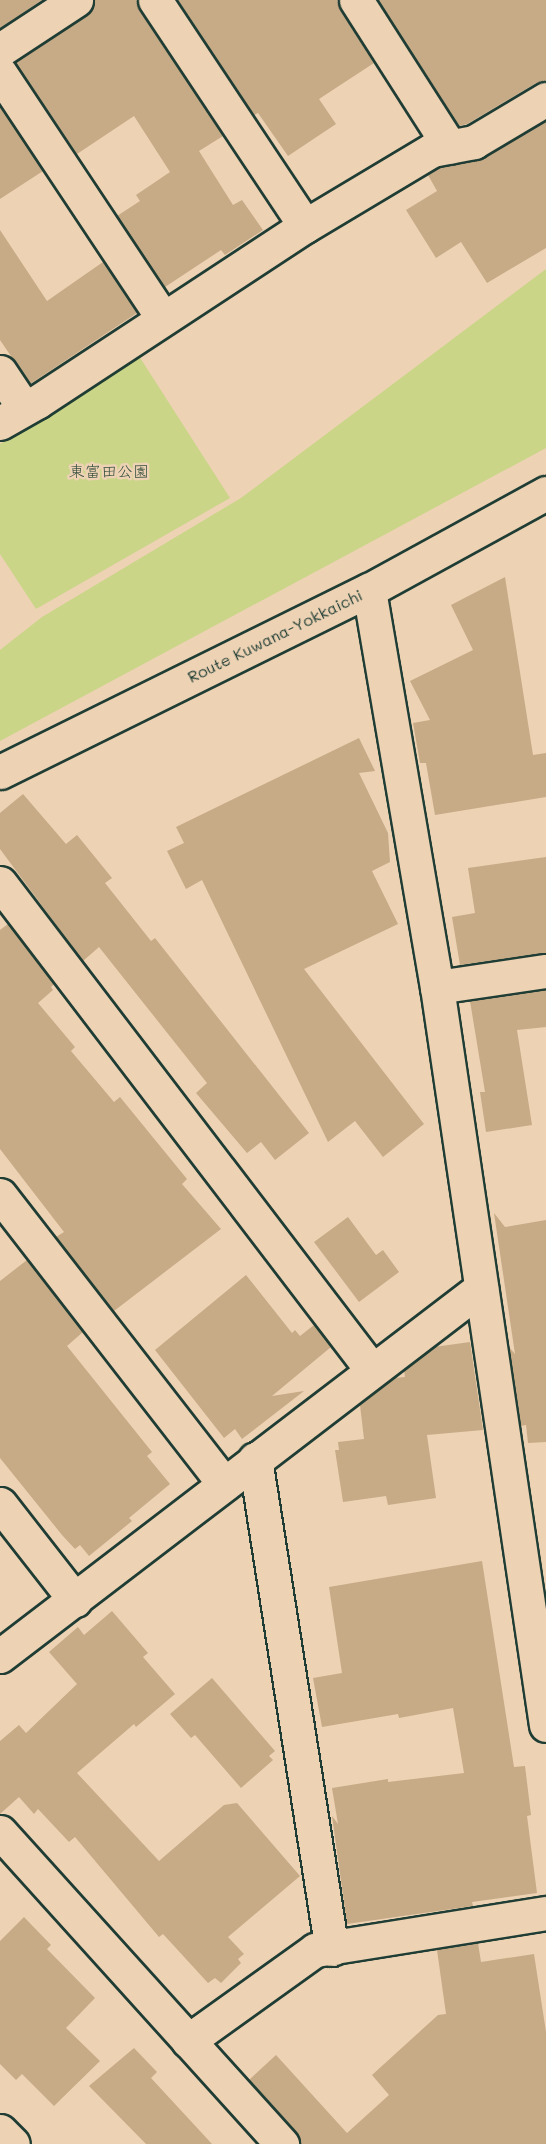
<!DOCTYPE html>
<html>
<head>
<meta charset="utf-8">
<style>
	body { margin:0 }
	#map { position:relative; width:546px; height:2144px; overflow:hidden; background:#edd2b4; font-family:Mali,"Klee One",sans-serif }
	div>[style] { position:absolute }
	.green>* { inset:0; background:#cad588 }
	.building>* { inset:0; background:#c7ab86 }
	.roads { filter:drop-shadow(2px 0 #1f3d34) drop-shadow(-2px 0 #1f3d34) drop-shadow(0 2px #1f3d34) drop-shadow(0 -2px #1f3d34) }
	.street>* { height:33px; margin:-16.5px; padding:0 16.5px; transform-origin:16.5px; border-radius:16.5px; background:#edd2b4 }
	.secondary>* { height:33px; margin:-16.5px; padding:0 16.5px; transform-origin:16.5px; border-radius:16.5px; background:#edd2b4 }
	span { translate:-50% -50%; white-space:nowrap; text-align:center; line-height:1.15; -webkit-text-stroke:5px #edd2b4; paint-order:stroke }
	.park-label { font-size:16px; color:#304c3c }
	.street-label { font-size:16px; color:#1f3d34 }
</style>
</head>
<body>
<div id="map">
	<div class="green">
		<div style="clip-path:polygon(546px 269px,546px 448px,0 741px,0 650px,42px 617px,241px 498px)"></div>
		<div style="clip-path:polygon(137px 353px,230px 498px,36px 609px,0 554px,0 444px)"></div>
	</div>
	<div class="building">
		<div style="clip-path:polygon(0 0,42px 0,0 28px)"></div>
		<div style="clip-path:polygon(95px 0,136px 0,139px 10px,223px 136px,199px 151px,233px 205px,242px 200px,263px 230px,225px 255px,221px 250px,165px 287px,117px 216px,140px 201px,136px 195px,170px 172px,134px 116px,77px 154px,15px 62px,86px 16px,92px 9px)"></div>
		<div style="clip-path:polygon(178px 0,337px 0,340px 10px,374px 63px,319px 99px,336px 124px,288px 156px,258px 113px,254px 115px)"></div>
		<div style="clip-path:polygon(378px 0,546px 0,546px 80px,536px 83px,467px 124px,459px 126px)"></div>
		<div style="clip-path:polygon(0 107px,43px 171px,0 199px)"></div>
		<div style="clip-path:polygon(546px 121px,546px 248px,487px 283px,461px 242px,436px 258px,406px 210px,437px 191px,428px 175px,440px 168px,484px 158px)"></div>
		<div style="clip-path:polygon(0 230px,47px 301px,103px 262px,137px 313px,30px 384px,0 340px)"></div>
		<div style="clip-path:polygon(505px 577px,533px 755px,546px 753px,546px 797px,435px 815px,426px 763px,420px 763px,413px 723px,430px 720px,410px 681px,473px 650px,451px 605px)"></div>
		<div style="clip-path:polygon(359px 738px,375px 771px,359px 773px,388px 833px,390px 862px,372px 871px,398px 924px,304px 969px,424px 1124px,383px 1157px,355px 1121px,328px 1142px,202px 880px,186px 889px,167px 851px,184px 843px,176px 827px)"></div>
		<div style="clip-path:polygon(23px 794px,66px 844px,77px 835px,112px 878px,105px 883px,151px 941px,155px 938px,309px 1133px,275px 1160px,261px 1142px,247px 1153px,196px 1093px,207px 1083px,99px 947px,83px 961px,0 849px,0 813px)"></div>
		<div style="clip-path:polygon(546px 857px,546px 953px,460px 965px,452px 917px,475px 913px,468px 868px)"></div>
		<div style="clip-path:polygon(8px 924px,54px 984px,51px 987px,53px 990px,38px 1003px,75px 1047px,71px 1051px,114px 1102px,120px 1097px,187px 1179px,182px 1184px,221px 1229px,114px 1311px,56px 1237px,64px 1232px,0 1149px,0 930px)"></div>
		<div style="clip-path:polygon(546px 990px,546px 1027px,517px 1030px,532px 1125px,486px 1132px,480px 1092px,485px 1092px,470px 1001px)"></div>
		<div style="clip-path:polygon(494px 1213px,505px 1227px,546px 1220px,546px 1442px,528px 1443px,526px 1425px,521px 1426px,509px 1347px,515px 1354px)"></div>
		<div style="clip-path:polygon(348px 1217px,376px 1255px,383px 1250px,399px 1272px,359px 1302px,314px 1242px)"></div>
		<div style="clip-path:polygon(27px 1260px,83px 1332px,67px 1346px,152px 1452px,147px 1456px,170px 1484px,129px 1518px,132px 1521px,89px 1556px,80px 1545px,75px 1549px,62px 1535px,0 1458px,0 1281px)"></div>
		<div style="clip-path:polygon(246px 1275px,292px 1333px,295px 1330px,300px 1336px,314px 1325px,331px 1347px,272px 1396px,304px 1391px,242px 1439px,235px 1429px,224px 1438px,155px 1350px)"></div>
		<div style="clip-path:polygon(470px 1342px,483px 1430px,427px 1435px,436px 1498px,388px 1505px,386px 1496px,343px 1502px,335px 1450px,339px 1450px,338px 1442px,364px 1439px,360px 1405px,394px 1378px,405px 1377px,404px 1370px,434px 1347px)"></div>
		<div style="clip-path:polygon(482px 1561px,514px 1767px,525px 1766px,531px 1815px,527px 1816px,537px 1893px,472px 1902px,473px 1906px,347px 1924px,332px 1816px,338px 1824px,332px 1788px,388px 1779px,388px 1782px,464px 1773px,453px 1708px,399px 1718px,398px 1714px,322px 1727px,313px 1678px,342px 1673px,329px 1587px)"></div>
		<div style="clip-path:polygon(112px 1611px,148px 1653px,143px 1657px,175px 1694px,136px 1727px,134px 1724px,77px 1773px,159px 1861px,224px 1805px,237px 1803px,300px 1876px,228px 1937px,244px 1954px,238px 1959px,241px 1963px,221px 1983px,215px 1978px,208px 1983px,163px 1934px,159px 1937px,75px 1837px,69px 1842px,38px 1809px,34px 1814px,19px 1797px,0 1814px,0 1741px,19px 1725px,26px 1733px,77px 1684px,49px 1652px,78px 1627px,84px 1635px)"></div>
		<div style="clip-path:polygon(212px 1678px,275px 1751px,269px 1756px,273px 1760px,241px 1788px,195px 1735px,191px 1738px,170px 1714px)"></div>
		<div style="clip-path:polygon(24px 1917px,51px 1945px,47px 1949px,95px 1998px,66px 2028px,100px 2061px,54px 2106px,22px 2074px,16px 2080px,0 2064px,0 1941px)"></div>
		<div style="clip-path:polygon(478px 1943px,481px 1962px,534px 1954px,546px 2032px,546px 2144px,301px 2144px,296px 2131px,249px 2080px,276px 2055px,347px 2133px,389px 2095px,372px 2075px,438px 2015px,446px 2014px,437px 1950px)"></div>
		<div style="clip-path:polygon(134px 2048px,157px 2072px,151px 2078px,212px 2144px,146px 2144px,89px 2086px)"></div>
	</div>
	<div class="roads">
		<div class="street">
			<div style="left:155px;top:0;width:271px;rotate:56.4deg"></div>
			<div style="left:356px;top:0;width:174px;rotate:57.4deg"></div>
			<div style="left:0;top:50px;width:91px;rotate:-33.3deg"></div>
			<div style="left:0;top:73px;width:294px;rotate:56.4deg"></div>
			<div style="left:0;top:372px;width:43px;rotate:56.3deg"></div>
			<div style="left:0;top:423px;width:43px;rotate:-29.6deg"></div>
			<div style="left:37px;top:402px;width:321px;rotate:-33.3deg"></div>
			<div style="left:305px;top:226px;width:148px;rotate:-30.9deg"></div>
			<div style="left:432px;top:150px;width:43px;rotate:-10.8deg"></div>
			<div style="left:474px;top:142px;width:84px;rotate:-30.8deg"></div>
			<div style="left:369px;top:590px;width:403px;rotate:80.3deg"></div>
			<div style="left:437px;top:987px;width:746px;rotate:81.6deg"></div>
			<div style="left:0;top:883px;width:613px;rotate:52.63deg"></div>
			<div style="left:437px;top:987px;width:110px;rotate:-8.4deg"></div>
			<div style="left:0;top:1195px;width:366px;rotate:52.2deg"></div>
			<div style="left:255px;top:1459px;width:496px;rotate:81.1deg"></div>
			<div style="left:0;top:1504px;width:122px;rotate:52deg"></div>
			<div style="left:0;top:1656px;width:606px;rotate:-37.42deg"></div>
			<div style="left:0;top:1832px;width:421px;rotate:47.9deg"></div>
			<div style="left:188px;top:2041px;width:156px;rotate:-35.6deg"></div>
			<div style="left:315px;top:1950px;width:234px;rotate:-9.1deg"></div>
		</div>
		<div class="secondary">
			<div style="left:0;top:772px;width:411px;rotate:-26.3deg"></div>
			<div style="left:369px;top:590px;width:202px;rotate:-28.7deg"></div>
			<div style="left:0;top:2131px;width:18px;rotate:45deg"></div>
		</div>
	</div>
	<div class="park-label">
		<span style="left:109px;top:471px">東富田公園</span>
	</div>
	<div class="street-label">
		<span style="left:275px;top:636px;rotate:-26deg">Route Kuwana-Yokkaichi</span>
	</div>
</div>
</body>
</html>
